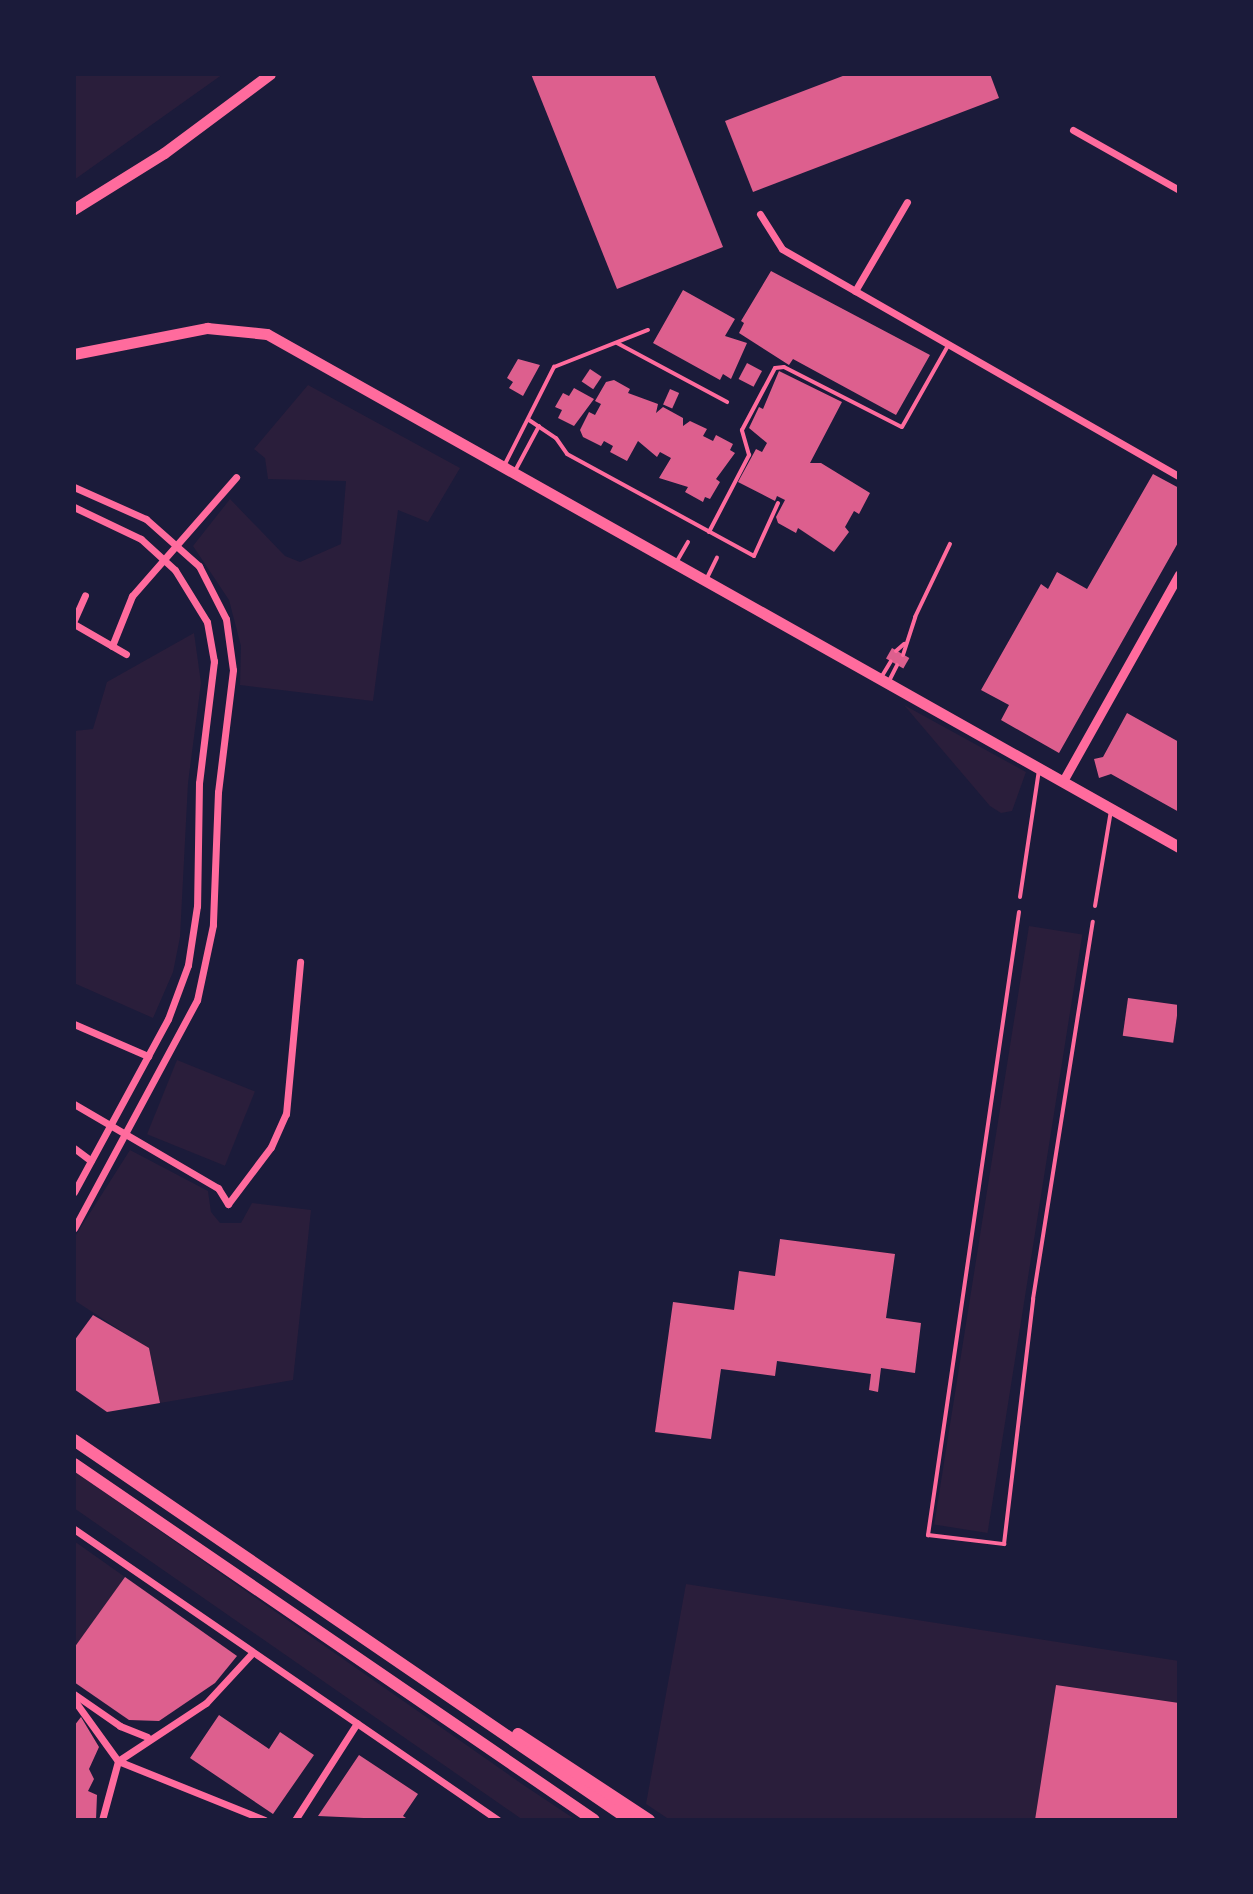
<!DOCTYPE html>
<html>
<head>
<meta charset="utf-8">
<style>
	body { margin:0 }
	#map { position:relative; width:1253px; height:1894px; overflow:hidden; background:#1b1b3a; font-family:Manrope,sans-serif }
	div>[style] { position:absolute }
	.green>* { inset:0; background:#2a1e3b; transform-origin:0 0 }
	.building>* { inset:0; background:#dd5f8e; transform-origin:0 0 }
	.service>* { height:4px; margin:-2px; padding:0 2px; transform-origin:2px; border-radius:2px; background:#ff6b9d }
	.minor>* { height:7px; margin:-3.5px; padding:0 3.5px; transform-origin:3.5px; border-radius:3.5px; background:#ff6b9d }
	.tertiary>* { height:9px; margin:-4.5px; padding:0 4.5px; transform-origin:4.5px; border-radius:4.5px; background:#ff6b9d }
	.secondary>* { height:11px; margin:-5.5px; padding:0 5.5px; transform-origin:5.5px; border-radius:5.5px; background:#ff6b9d }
	.trunk>* { height:12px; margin:-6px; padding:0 6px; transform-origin:6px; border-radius:6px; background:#ff6b9d }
	span { translate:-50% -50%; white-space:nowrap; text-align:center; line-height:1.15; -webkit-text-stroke:7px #1b1b3a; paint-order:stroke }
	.frame { position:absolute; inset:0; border:76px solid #1b1b3a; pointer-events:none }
</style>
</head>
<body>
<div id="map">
	<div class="green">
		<div style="clip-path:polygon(74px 74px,223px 74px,74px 180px)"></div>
		<div style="clip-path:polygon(308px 385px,460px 468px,428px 522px,398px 510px,373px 701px,240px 685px,241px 646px,229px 600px,193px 546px,230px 499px,285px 556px,300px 562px,341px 544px,346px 481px,268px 479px,265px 458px,254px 449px)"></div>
		<div style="clip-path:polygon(194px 633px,201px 683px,188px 783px,180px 937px,173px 972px,153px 1018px,74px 983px,74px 731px,93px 729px,107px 682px)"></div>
		<div style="clip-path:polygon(904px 705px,1026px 772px,1012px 811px,1001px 813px,990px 806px)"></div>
		<div style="left:1029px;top:926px;width:54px;height:606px;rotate:9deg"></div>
		<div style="left:177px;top:1060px;width:84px;height:80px;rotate:22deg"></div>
		<div style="clip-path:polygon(130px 1150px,208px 1191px,211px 1212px,220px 1223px,241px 1223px,252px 1203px,311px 1210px,293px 1380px,160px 1403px,149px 1349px,74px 1300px,74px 1238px)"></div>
		<div style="clip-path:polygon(74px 1471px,522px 1784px,576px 1820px,523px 1820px,74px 1508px)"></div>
		<div style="clip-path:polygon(74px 1541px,125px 1577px,74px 1648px)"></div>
		<div style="clip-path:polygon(686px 1584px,1179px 1661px,1179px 1703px,1056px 1685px,1035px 1820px,670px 1820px,646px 1804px)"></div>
	</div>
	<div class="building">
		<div style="clip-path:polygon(531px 74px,654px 74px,723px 247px,617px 289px)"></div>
		<div style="clip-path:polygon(848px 74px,990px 74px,999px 98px,753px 192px,725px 121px)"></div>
		<div style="clip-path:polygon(771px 271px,930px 355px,896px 415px,793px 359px,789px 365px,739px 333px,744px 323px,741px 321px)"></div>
		<div style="clip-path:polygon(683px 290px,735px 319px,725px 336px,747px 343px,731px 379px,723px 374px,720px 380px,653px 343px)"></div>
		<div style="clip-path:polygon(518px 359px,540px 365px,523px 396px,509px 388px,513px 382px,507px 378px)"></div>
		<div style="left:747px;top:363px;width:17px;height:18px;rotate:28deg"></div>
		<div style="left:590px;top:369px;width:14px;height:15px;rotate:34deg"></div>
		<div style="clip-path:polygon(779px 371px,842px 402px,810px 463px,821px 463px,870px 493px,859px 514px,854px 511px,845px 527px,849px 532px,834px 552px,798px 528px,796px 533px,778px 523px,776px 517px,785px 500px,777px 496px,775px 501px,738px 482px,756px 449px,762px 452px,767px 443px,749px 428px,759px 407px,763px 409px)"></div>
		<div style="clip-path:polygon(614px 380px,630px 389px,628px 393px,658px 404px,656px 413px,663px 407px,683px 418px,683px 426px,690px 421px,707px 429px,703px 436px,713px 441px,716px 435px,733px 444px,730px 450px,735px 453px,716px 479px,720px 482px,710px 499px,705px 497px,703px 502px,685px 492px,688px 487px,659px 478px,671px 458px,660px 452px,657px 457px,638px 441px,627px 461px,610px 452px,613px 446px,604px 441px,601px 446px,583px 437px,580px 430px,589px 412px,595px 415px,601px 404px,595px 401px,606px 382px)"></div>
		<div style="clip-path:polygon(574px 388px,594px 399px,574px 426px,558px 418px,562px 410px,555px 407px,563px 393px,569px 396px)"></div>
		<div style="left:670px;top:389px;width:10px;height:17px;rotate:24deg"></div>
		<div style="clip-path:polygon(1153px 474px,1179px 488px,1179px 541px,1059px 753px,1001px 720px,1009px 705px,981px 690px,1041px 584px,1048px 589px,1057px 572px,1087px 589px)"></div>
		<div style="left:892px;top:648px;width:20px;height:12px;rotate:30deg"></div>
		<div style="clip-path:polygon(1127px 713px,1179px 742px,1179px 812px,1111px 774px,1099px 778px,1094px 759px,1103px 757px)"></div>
		<div style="left:1128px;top:998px;width:51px;height:38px;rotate:8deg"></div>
		<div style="clip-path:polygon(780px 1239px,895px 1254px,886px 1318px,921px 1323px,915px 1373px,881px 1368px,878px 1392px,869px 1390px,871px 1374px,777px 1361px,775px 1376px,721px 1369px,711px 1439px,655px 1432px,673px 1302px,734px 1310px,739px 1271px,775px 1276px)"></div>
		<div style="clip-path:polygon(93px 1315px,149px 1348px,160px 1403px,107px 1412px,74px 1389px,74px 1341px)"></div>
		<div style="clip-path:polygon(125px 1577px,237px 1656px,215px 1683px,159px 1721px,129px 1720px,74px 1682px,74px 1648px)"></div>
		<div style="clip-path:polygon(1056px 1685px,1179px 1703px,1179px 1820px,1035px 1820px)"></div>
		<div style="clip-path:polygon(219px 1715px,269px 1749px,280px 1732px,314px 1755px,273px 1814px,190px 1758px)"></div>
		<div style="clip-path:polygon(81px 1717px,99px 1747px,89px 1769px,94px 1779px,88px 1791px,97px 1795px,96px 1820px,74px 1820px,74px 1726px)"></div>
		<div style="clip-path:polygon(359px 1755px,418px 1794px,403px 1816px,409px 1820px,318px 1816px)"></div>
	</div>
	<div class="service">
		<div style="left:617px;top:343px;width:125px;rotate:28.2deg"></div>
		<div style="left:529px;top:420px;width:32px;rotate:34deg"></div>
		<div style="left:556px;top:438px;width:19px;rotate:55deg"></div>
		<div style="left:567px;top:454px;width:213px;rotate:28.6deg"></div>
		<div style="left:754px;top:556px;width:58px;rotate:-65.6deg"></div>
		<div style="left:505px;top:464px;width:109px;rotate:-63.2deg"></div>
		<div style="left:554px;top:367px;width:101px;rotate:-21.5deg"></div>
		<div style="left:515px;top:471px;width:51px;rotate:-61.9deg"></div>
		<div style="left:709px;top:532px;width:87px;rotate:-62.5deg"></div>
		<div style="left:749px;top:455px;width:26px;rotate:-106deg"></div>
		<div style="left:742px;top:430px;width:70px;rotate:-62deg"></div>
		<div style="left:775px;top:368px;width:9px;rotate:-6deg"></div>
		<div style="left:784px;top:367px;width:132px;rotate:27deg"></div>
		<div style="left:902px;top:427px;width:95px;rotate:-60.5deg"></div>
		<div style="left:677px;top:561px;width:22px;rotate:-60deg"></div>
		<div style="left:706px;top:580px;width:25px;rotate:-64deg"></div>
		<div style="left:896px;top:651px;width:11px;rotate:-41deg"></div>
		<div style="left:903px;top:655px;width:40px;rotate:-72deg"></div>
		<div style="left:915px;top:617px;width:81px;rotate:-64.4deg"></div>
		<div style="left:882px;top:676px;width:17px;rotate:-59deg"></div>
		<div style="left:888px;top:683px;width:20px;rotate:-63deg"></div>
		<div style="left:1020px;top:897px;width:128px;rotate:-81.5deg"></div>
		<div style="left:1095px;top:906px;width:97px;rotate:-80.5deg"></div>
		<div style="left:1019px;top:912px;width:630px;rotate:98.31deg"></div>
		<div style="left:928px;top:1535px;width:77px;rotate:6.8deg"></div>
		<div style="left:1004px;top:1544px;width:247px;rotate:-83.2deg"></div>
		<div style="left:1033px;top:1299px;width:382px;rotate:-81deg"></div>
	</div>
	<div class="minor">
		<div style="left:1073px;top:130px;width:122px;rotate:29.5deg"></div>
		<div style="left:760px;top:214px;width:41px;rotate:57.8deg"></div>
		<div style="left:782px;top:249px;width:457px;rotate:29.8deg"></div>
		<div style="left:855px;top:291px;width:103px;rotate:-59.7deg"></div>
		<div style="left:74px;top:487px;width:79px;rotate:24deg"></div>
		<div style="left:146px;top:519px;width:71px;rotate:41.6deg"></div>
		<div style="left:199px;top:566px;width:59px;rotate:63deg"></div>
		<div style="left:226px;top:619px;width:51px;rotate:82.2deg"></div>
		<div style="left:233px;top:670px;width:123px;rotate:97deg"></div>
		<div style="left:218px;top:792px;width:133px;rotate:92.2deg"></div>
		<div style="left:213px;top:925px;width:77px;rotate:102deg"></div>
		<div style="left:197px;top:1000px;width:259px;rotate:118.3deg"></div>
		<div style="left:74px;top:507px;width:74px;rotate:25.5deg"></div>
		<div style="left:141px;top:539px;width:46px;rotate:42.4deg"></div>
		<div style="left:175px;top:570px;width:61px;rotate:58.4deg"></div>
		<div style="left:207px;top:622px;width:40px;rotate:80deg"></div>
		<div style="left:214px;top:661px;width:123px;rotate:97deg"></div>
		<div style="left:199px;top:783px;width:123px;rotate:90.9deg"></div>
		<div style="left:197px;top:906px;width:60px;rotate:98.7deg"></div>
		<div style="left:188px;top:965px;width:58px;rotate:110.3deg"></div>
		<div style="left:168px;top:1019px;width:197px;rotate:118.5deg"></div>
		<div style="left:74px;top:620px;width:27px;rotate:-66deg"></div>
		<div style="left:74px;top:624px;width:60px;rotate:30deg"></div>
		<div style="left:112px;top:646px;width:54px;rotate:-68.2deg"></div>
		<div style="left:132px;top:596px;width:158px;rotate:-48.8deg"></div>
		<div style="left:74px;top:1024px;width:81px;rotate:23.4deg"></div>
		<div style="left:74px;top:1104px;width:167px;rotate:30.3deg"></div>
		<div style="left:218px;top:1188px;width:19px;rotate:58deg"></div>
		<div style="left:228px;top:1204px;width:71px;rotate:-53deg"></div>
		<div style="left:271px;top:1147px;width:36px;rotate:-66deg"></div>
		<div style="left:286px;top:1114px;width:153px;rotate:-84.7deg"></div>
		<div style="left:74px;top:1148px;width:21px;rotate:37deg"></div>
		<div style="left:74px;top:1529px;width:514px;rotate:34.46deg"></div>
		<div style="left:74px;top:1694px;width:56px;rotate:34.8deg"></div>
		<div style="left:120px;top:1726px;width:29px;rotate:22deg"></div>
		<div style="left:74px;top:1700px;width:75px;rotate:54.2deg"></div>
		<div style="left:118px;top:1761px;width:158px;rotate:21.9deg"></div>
		<div style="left:102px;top:1820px;width:61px;rotate:-74.8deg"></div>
		<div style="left:118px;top:1761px;width:105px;rotate:-33.4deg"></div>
		<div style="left:206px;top:1703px;width:69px;rotate:-47.3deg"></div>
		<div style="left:295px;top:1820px;width:115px;rotate:-57.4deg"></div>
	</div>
	<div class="tertiary">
		<div style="left:1063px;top:781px;width:237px;rotate:-60.7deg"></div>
	</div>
	<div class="secondary">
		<div style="left:74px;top:209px;width:106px;rotate:-31.9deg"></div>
		<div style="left:164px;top:153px;width:132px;rotate:-36.7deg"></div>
		<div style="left:74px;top:354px;width:136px;rotate:-11.1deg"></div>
		<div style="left:207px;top:328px;width:60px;rotate:5.7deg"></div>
		<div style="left:267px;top:334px;width:1046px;rotate:29.36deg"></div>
	</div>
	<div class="trunk">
		<div style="left:74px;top:1440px;width:673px;rotate:34.35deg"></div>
		<div style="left:74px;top:1464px;width:630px;rotate:34.4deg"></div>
		<div style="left:518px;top:1734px;width:157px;rotate:33.3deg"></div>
	</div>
	<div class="frame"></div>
</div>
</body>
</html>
